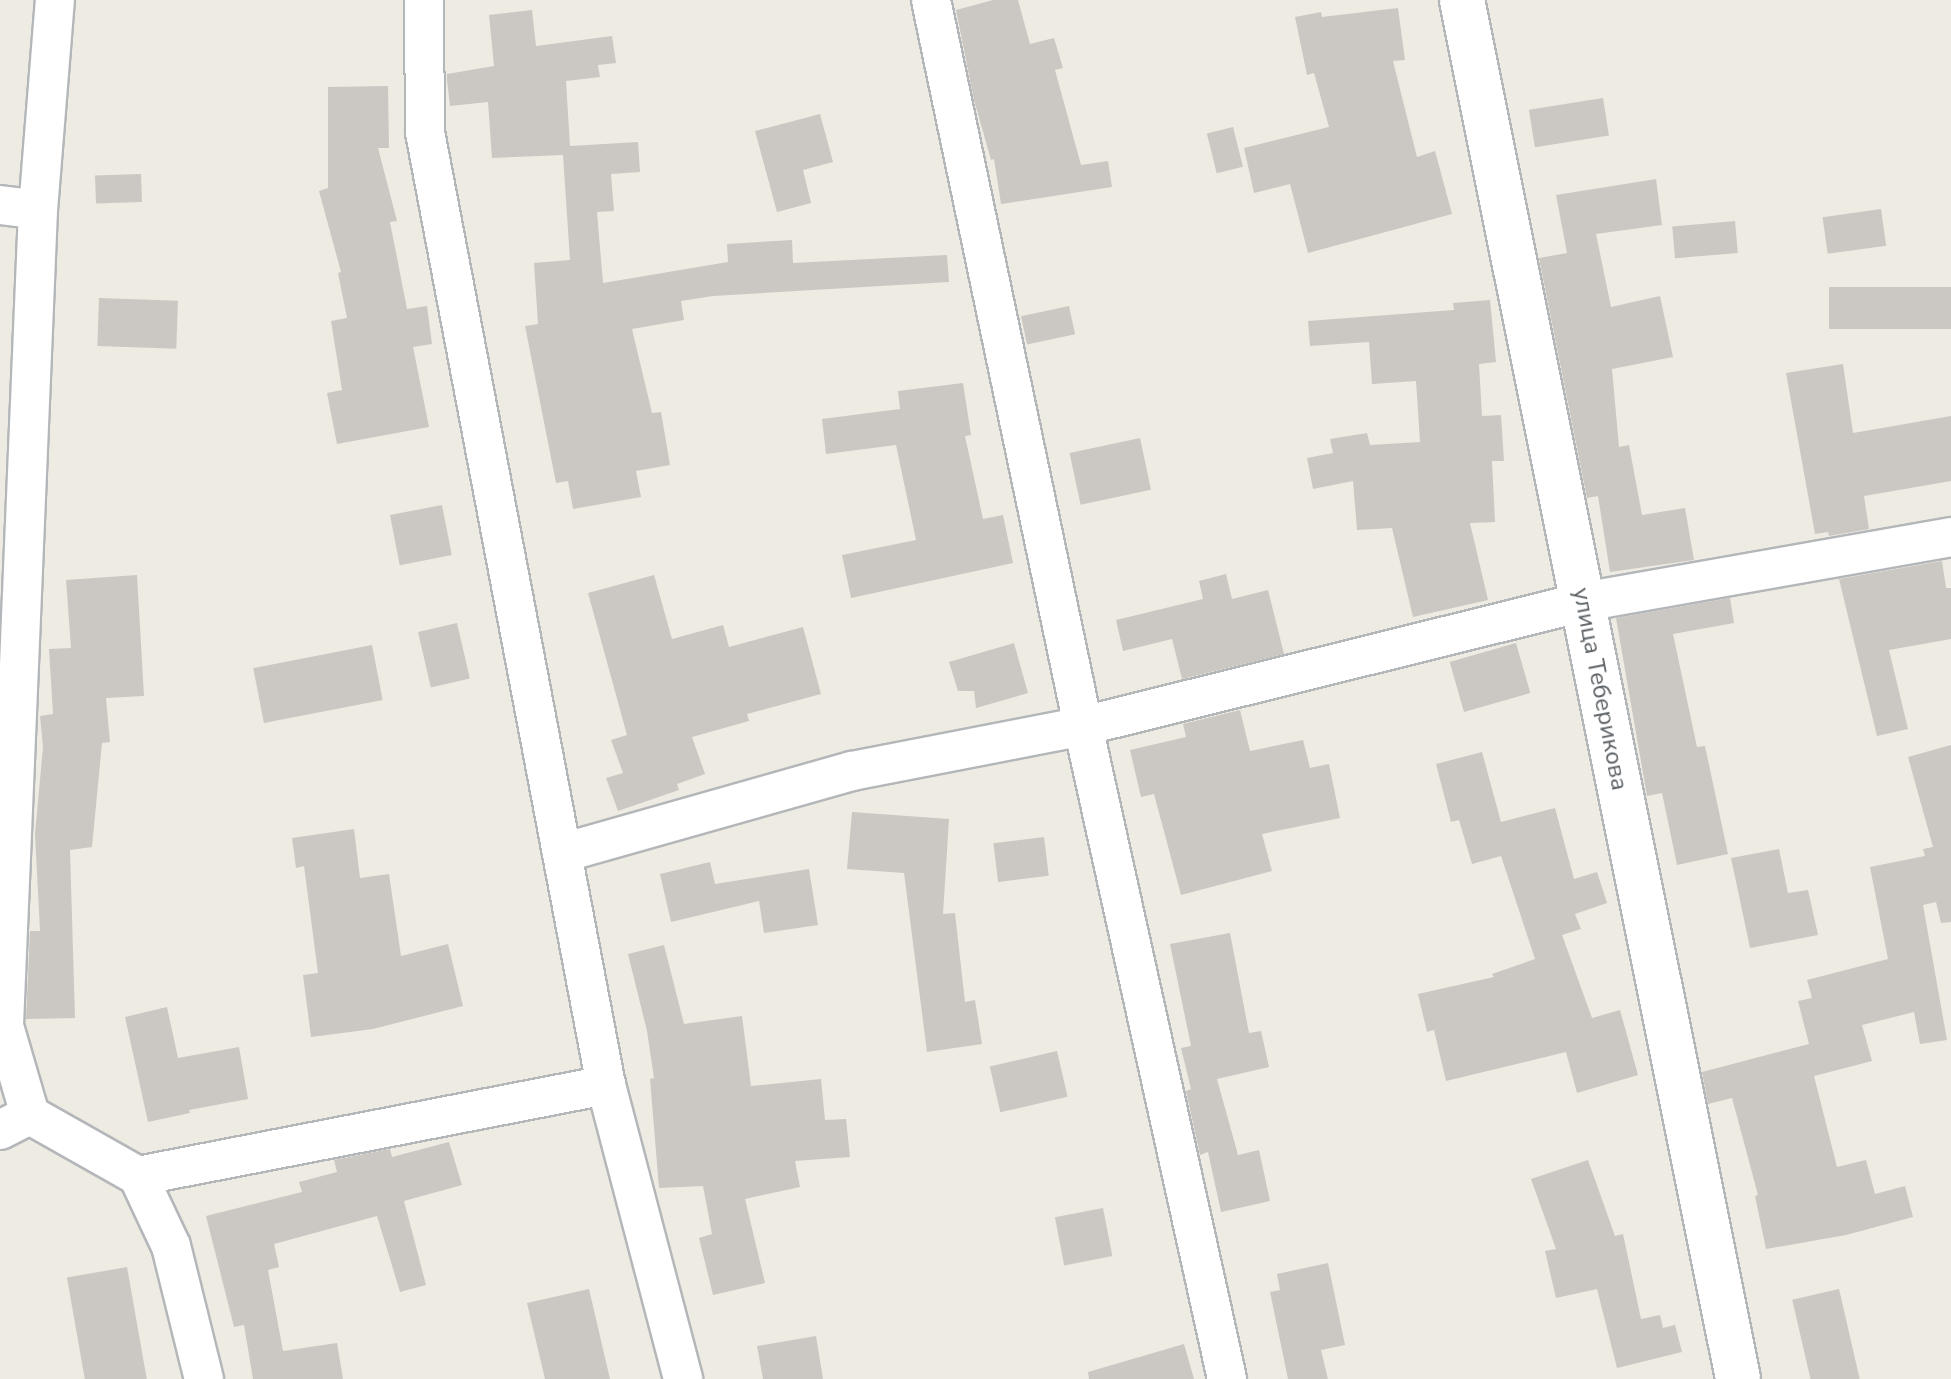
<!DOCTYPE html>
<html>
<head>
<meta charset="utf-8">
<style>
	body { margin:0 }
	#map { position:relative; width:1951px; height:1379px; overflow:hidden; background:#eeebe3; font-family:"Nunito Sans",sans-serif }
	div>[style] { position:absolute }
	.building>* { inset:0; background:#cbc7c3; transform-origin:0 0 }
	.roads { filter:drop-shadow(2px 0 #b4b7ba) drop-shadow(-2px 0 #b4b7ba) drop-shadow(0 2px #b4b7ba) drop-shadow(0 -2px #b4b7ba) }
	.street>* { height:38px; margin:-19px; padding:0 19px; transform-origin:19px; border-radius:19px; background:#fff }
	.secondary>* { height:44px; margin:-22px; padding:0 22px; transform-origin:22px; border-radius:22px; background:#fff }
	span { translate:-50% -50%; white-space:nowrap; text-align:center; line-height:1.15; -webkit-text-stroke:8px #fff; paint-order:stroke }
	.street-label { font-size:24px; color:#5b6064 }
</style>
</head>
<body>
<div id="map">
	<div class="building">
		<div style="clip-path:polygon(993px 0,1018px 0,1030px 44px,1054px 38px,1063px 68px,1055px 70px,1081px 165px,1108px 161px,1112px 187px,1001px 204px,994px 159px,991px 160px,974px 100px,956px 10px)"></div>
		<div style="clip-path:polygon(1398px 8px,1405px 60px,1393px 61px,1417px 157px,1435px 151px,1452px 214px,1308px 253px,1290px 184px,1254px 193px,1244px 148px,1329px 127px,1314px 73px,1307px 75px,1295px 17px,1321px 12px,1322px 17px)"></div>
		<div style="clip-path:polygon(532px 10px,536px 46px,612px 36px,616px 63px,598px 65px,600px 77px,566px 81px,570px 146px,638px 142px,640px 172px,611px 174px,614px 211px,597px 212px,603px 283px,728px 262px,727px 244px,792px 240px,793px 263px,947px 255px,949px 282px,713px 296px,681px 301px,684px 320px,632px 329px,652px 413px,661px 412px,670px 465px,636px 471px,641px 497px,573px 509px,568px 481px,556px 483px,525px 326px,538px 324px,534px 263px,570px 260px,563px 155px,492px 158px,488px 102px,450px 106px,447px 80px,447px 74px,494px 66px,489px 15px)"></div>
		<div style="clip-path:polygon(388px 86px,389px 148px,378px 148px,397px 221px,390px 222px,407px 309px,427px 306px,432px 344px,413px 347px,429px 427px,337px 444px,327px 393px,342px 390px,331px 321px,347px 318px,338px 273px,341px 272px,319px 191px,328px 188px,328px 87px)"></div>
		<div style="left:1603px;top:98px;width:38px;height:75px;rotate:81deg"></div>
		<div style="clip-path:polygon(820px 114px,833px 162px,803px 170px,811px 203px,777px 212px,755px 131px)"></div>
		<div style="left:1233px;top:127px;width:41px;height:27px;rotate:76deg"></div>
		<div style="left:141px;top:174px;width:28px;height:46px;rotate:88deg"></div>
		<div style="clip-path:polygon(1656px 179px,1662px 225px,1596px 234px,1611px 307px,1660px 296px,1673px 357px,1612px 369px,1619px 447px,1629px 445px,1642px 515px,1685px 508px,1694px 560px,1610px 572px,1598px 496px,1587px 498px,1539px 258px,1567px 253px,1556px 195px)"></div>
		<div style="left:1881px;top:209px;width:37px;height:59px;rotate:82deg"></div>
		<div style="left:1735px;top:221px;width:32px;height:63px;rotate:85deg"></div>
		<div style="left:1951px;top:287px;width:42px;height:122px;rotate:90deg"></div>
		<div style="left:99px;top:298px;width:79px;height:48px;rotate:2deg"></div>
		<div style="clip-path:polygon(1490px 300px,1496px 362px,1479px 364px,1482px 416px,1501px 415px,1504px 461px,1492px 461px,1495px 522px,1470px 523px,1488px 600px,1413px 617px,1392px 528px,1357px 530px,1353px 481px,1313px 489px,1307px 458px,1333px 453px,1330px 439px,1367px 433px,1370px 445px,1420px 442px,1416px 381px,1372px 384px,1369px 342px,1310px 346px,1308px 321px,1454px 310px,1453px 303px)"></div>
		<div style="left:1069px;top:306px;width:29px;height:49px;rotate:78deg"></div>
		<div style="clip-path:polygon(1843px 364px,1853px 433px,1951px 416px,1951px 481px,1864px 496px,1869px 529px,1829px 536px,1828px 532px,1815px 534px,1786px 373px)"></div>
		<div style="clip-path:polygon(963px 383px,971px 435px,965px 436px,983px 519px,1003px 515px,1013px 563px,851px 598px,842px 555px,916px 540px,896px 445px,826px 454px,822px 419px,900px 409px,898px 391px)"></div>
		<div style="left:1140px;top:438px;width:53px;height:72px;rotate:78deg"></div>
		<div style="left:442px;top:505px;width:51px;height:53px;rotate:79deg"></div>
		<div style="clip-path:polygon(1942px 561px,1946px 588px,1951px 588px,1951px 639px,1889px 650px,1908px 729px,1877px 736px,1839px 579px)"></div>
		<div style="clip-path:polygon(1226px 574px,1232px 599px,1268px 590px,1284px 654px,1182px 679px,1172px 639px,1123px 651px,1116px 620px,1203px 599px,1199px 581px)"></div>
		<div style="clip-path:polygon(137px 575px,144px 696px,106px 698px,110px 742px,102px 743px,92px 847px,70px 850px,75px 1018px,26px 1019px,30px 931px,40px 931px,35px 834px,43px 747px,40px 716px,53px 714px,49px 649px,71px 648px,66px 580px)"></div>
		<div style="clip-path:polygon(654px 575px,672px 639px,723px 625px,729px 647px,803px 627px,821px 694px,747px 714px,749px 721px,692px 737px,705px 774px,677px 784px,679px 790px,618px 811px,606px 778px,623px 773px,611px 740px,627px 735px,588px 593px)"></div>
		<div style="clip-path:polygon(1730px 598px,1734px 623px,1673px 634px,1697px 747px,1705px 746px,1728px 854px,1677px 865px,1662px 793px,1647px 796px,1616px 618px)"></div>
		<div style="left:457px;top:623px;width:57px;height:40px;rotate:77deg"></div>
		<div style="clip-path:polygon(1014px 643px,1028px 693px,976px 708px,974px 691px,958px 691px,949px 662px)"></div>
		<div style="left:1516px;top:643px;width:52px;height:69px;rotate:74deg"></div>
		<div style="left:372px;top:645px;width:56px;height:121px;rotate:79deg"></div>
		<div style="clip-path:polygon(1240px 710px,1250px 751px,1303px 740px,1310px 768px,1329px 764px,1340px 818px,1262px 834px,1272px 871px,1181px 895px,1154px 794px,1141px 797px,1130px 750px,1186px 737px,1183px 724px)"></div>
		<div style="clip-path:polygon(1951px 745px,1951px 922px,1941px 923px,1936px 902px,1923px 905px,1947px 1040px,1920px 1044px,1914px 1012px,1862px 1025px,1872px 1061px,1814px 1076px,1837px 1167px,1866px 1160px,1875px 1194px,1905px 1186px,1913px 1217px,1846px 1235px,1766px 1249px,1755px 1196px,1758px 1195px,1732px 1098px,1708px 1104px,1702px 1072px,1809px 1044px,1798px 1001px,1812px 998px,1807px 980px,1888px 959px,1870px 867px,1925px 856px,1923px 849px,1933px 847px,1908px 757px)"></div>
		<div style="clip-path:polygon(1482px 752px,1501px 822px,1555px 808px,1574px 879px,1597px 872px,1607px 903px,1575px 914px,1581px 929px,1562px 935px,1592px 1018px,1620px 1010px,1638px 1075px,1577px 1093px,1566px 1052px,1446px 1081px,1434px 1030px,1427px 1032px,1418px 994px,1494px 977px,1492px 974px,1535px 959px,1501px 856px,1472px 864px,1459px 820px,1451px 822px,1436px 764px)"></div>
		<div style="clip-path:polygon(852px 812px,949px 819px,943px 914px,955px 913px,965px 1002px,975px 1000px,982px 1044px,927px 1052px,904px 873px,847px 869px)"></div>
		<div style="clip-path:polygon(354px 829px,360px 878px,389px 874px,401px 956px,448px 944px,463px 1006px,373px 1029px,311px 1037px,303px 975px,318px 973px,304px 866px,296px 868px,292px 838px)"></div>
		<div style="left:1044px;top:837px;width:39px;height:51px;rotate:83deg"></div>
		<div style="clip-path:polygon(1779px 849px,1788px 893px,1808px 890px,1818px 935px,1750px 948px,1731px 858px)"></div>
		<div style="clip-path:polygon(710px 862px,715px 884px,809px 869px,818px 925px,764px 933px,759px 901px,671px 922px,660px 874px)"></div>
		<div style="clip-path:polygon(1230px 933px,1249px 1033px,1261px 1031px,1269px 1067px,1217px 1079px,1238px 1155px,1259px 1150px,1270px 1201px,1221px 1212px,1208px 1152px,1200px 1155px,1186px 1091px,1191px 1089px,1181px 1048px,1191px 1046px,1170px 944px)"></div>
		<div style="clip-path:polygon(664px 945px,684px 1024px,742px 1016px,751px 1086px,821px 1079px,825px 1120px,846px 1119px,850px 1157px,795px 1161px,800px 1187px,745px 1199px,765px 1283px,713px 1295px,699px 1238px,712px 1234px,703px 1186px,659px 1188px,650px 1079px,654px 1078px,647px 1031px,628px 954px)"></div>
		<div style="clip-path:polygon(167px 1007px,178px 1058px,239px 1047px,248px 1099px,189px 1110px,190px 1113px,148px 1122px,125px 1017px)"></div>
		<div style="left:1057px;top:1051px;width:47px;height:69px;rotate:77deg"></div>
		<div style="clip-path:polygon(449px 1142px,462px 1185px,404px 1201px,426px 1285px,400px 1292px,377px 1216px,274px 1244px,279px 1267px,268px 1270px,283px 1351px,337px 1343px,343px 1379px,253px 1379px,244px 1325px,234px 1327px,206px 1216px,302px 1192px,299px 1182px,337px 1172px,334px 1160px,390px 1149px,392px 1157px)"></div>
		<div style="clip-path:polygon(1588px 1160px,1615px 1236px,1623px 1234px,1641px 1319px,1660px 1315px,1663px 1328px,1675px 1325px,1682px 1352px,1617px 1368px,1597px 1289px,1556px 1298px,1545px 1251px,1556px 1249px,1531px 1179px)"></div>
		<div style="left:1103px;top:1208px;width:49px;height:49px;rotate:79deg"></div>
		<div style="clip-path:polygon(1328px 1263px,1345px 1345px,1321px 1350px,1328px 1379px,1288px 1379px,1270px 1292px,1280px 1290px,1277px 1274px)"></div>
		<div style="left:127px;top:1267px;width:114px;height:61px;rotate:80deg"></div>
		<div style="clip-path:polygon(589px 1289px,610px 1379px,545px 1379px,527px 1303px)"></div>
		<div style="left:1839px;top:1289px;width:92px;height:48px;rotate:77deg"></div>
		<div style="clip-path:polygon(816px 1336px,823px 1379px,763px 1379px,757px 1346px)"></div>
		<div style="clip-path:polygon(1184px 1344px,1194px 1379px,1089px 1379px,1088px 1372px)"></div>
	</div>
	<div class="roads">
		<div class="street">
			<div style="left:424px;top:0;width:132px;rotate:89.6deg"></div>
			<div style="left:425px;top:132px;width:970px;rotate:79.25deg"></div>
			<div style="left:606px;top:1085px;width:304px;rotate:75.3deg"></div>
			<div style="left:931px;top:0;width:742px;rotate:78.17deg"></div>
			<div style="left:1083px;top:726px;width:669px;rotate:77.56deg"></div>
			<div style="left:0;top:205px;width:38px;rotate:7deg"></div>
			<div style="left:38px;top:210px;width:817px;rotate:92.39deg"></div>
			<div style="left:4px;top:1026px;width:93px;rotate:73.7deg"></div>
			<div style="left:30px;top:1115px;width:124px;rotate:29.5deg"></div>
			<div style="left:138px;top:1176px;width:77px;rotate:64.8deg"></div>
			<div style="left:171px;top:1246px;width:137px;rotate:76.1deg"></div>
			<div style="left:38px;top:210px;width:211px;rotate:-85.4deg"></div>
			<div style="left:562px;top:853px;width:301px;rotate:-15.8deg"></div>
			<div style="left:852px;top:771px;width:235px;rotate:-11deg"></div>
			<div style="left:1083px;top:726px;width:515px;rotate:-13.93deg"></div>
			<div style="left:1583px;top:602px;width:374px;rotate:-10deg"></div>
			<div style="left:0;top:1130px;width:34px;rotate:-27deg"></div>
			<div style="left:138px;top:1176px;width:477px;rotate:-11deg"></div>
		</div>
		<div class="secondary">
			<div style="left:1462px;top:0;width:1406px;rotate:78.68deg"></div>
		</div>
	</div>
	<div class="street-label">
		<span style="left:1600px;top:689px;rotate:79deg">улица Теберикова</span>
	</div>
</div>
</body>
</html>
